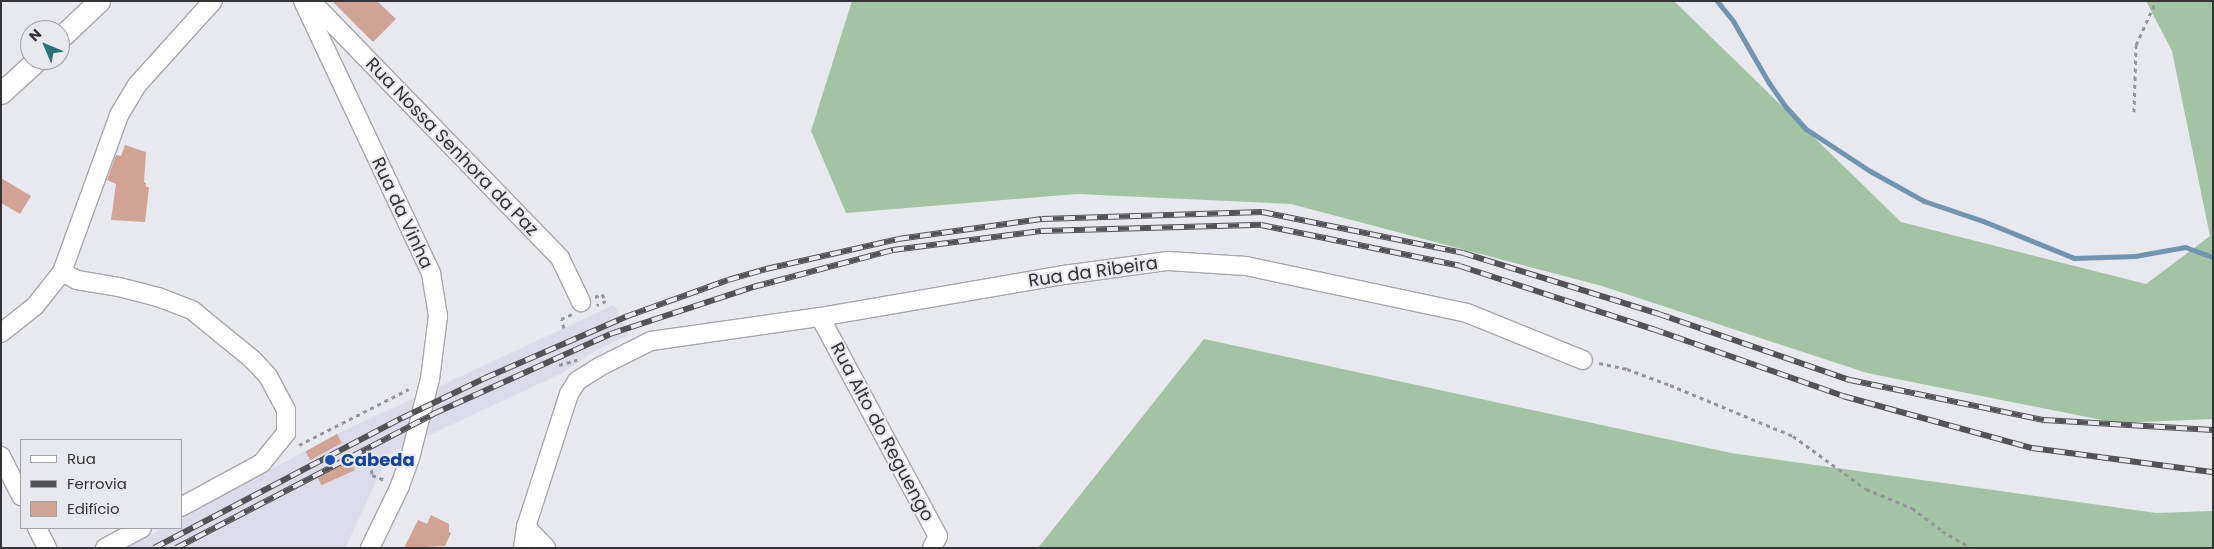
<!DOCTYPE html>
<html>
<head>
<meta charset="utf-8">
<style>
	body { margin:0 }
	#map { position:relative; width:2214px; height:549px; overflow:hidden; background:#e8e8ef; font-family:Poppins,sans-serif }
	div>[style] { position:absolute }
	.built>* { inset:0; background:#dbdbe9 }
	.forest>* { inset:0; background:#a2c4a3 }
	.stream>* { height:5px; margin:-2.5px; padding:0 2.5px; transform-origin:2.5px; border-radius:2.5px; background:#6f95b1 }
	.building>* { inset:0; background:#d0a394; transform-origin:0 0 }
	.path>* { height:3px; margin-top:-1.5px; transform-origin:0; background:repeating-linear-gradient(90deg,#949499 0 4px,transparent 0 8px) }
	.roads { filter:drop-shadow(1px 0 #a7a7ad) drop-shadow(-1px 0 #a7a7ad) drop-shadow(0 1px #a7a7ad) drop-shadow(0 -1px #a7a7ad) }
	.minor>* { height:18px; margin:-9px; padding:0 9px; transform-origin:9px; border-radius:9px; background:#fff }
	.major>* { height:21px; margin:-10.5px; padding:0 10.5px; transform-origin:10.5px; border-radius:10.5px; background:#fff }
	.rail>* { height:5.5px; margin-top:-2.75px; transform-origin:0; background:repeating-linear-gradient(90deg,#e8e8ef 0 11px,#535356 0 22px); box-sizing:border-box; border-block:1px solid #535356 }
	.dots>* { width:14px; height:14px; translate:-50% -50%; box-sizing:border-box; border:2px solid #e8e8ef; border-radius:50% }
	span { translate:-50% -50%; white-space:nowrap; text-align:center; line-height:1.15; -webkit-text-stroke:4px #e8e8ef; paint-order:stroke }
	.street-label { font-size:18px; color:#343436 }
	.transit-label { font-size:18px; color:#164399; font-weight:700 }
	.left { translate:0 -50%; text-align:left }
	.frame { position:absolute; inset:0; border:2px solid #343436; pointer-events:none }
	.legend { position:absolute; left:20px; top:439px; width:162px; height:90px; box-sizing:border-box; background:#e8e8ef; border:1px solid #a0a0a5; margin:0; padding:6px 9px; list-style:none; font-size:15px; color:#343436 }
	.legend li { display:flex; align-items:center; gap:10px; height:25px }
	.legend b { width:25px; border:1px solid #a0a0a5 }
	.north { position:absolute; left:20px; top:20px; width:50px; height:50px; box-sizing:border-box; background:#e8e8ef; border:1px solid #a0a0a5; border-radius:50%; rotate:315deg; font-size:14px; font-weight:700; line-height:20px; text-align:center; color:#343436 }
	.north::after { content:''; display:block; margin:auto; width:18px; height:22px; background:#297477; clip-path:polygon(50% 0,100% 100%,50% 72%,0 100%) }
</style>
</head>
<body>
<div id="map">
	<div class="built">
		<div style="clip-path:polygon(614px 305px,629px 335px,598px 349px,562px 373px,389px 454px,345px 548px,127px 548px,163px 528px,181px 528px,181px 518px,337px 434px)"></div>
	</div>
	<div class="forest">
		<div style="clip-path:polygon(852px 1px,1674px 1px,1901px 222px,2146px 284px,2210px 236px,2172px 51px,2146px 1px,2213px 1px,2213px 419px,2117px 423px,1867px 373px,1602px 286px,1291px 204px,1077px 194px,846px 213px,811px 131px)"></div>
		<div style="clip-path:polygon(1204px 339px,1731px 453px,2156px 513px,2213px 511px,2213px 548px,1038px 548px)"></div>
	</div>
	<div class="stream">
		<div style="left:1717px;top:1px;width:26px;rotate:51deg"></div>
		<div style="left:1733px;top:21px;width:72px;rotate:59.9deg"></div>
		<div style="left:1769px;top:83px;width:29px;rotate:55deg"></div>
		<div style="left:1786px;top:107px;width:30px;rotate:48deg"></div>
		<div style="left:1806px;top:129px;width:77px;rotate:33.3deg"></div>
		<div style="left:1870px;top:171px;width:62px;rotate:29.1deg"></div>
		<div style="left:1924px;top:201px;width:62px;rotate:18.7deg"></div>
		<div style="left:1983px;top:221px;width:98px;rotate:22.1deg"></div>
		<div style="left:2074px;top:258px;width:61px;rotate:-1.9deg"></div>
		<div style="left:2135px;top:256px;width:51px;rotate:-10.2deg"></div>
		<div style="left:2185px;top:247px;width:30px;rotate:20deg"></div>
	</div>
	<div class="building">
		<div style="clip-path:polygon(332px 1px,377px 1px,396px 19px,373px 42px)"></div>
		<div style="clip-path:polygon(125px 145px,146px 152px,144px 182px,146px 183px,146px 187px,149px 187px,145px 222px,111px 220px,116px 184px,107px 180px,116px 155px,121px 156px)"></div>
		<div style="clip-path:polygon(1px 178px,31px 196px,20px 214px,1px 203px)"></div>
		<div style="left:337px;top:434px;width:10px;height:36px;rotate:61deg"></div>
		<div style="left:351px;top:461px;width:10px;height:37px;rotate:66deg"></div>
		<div style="clip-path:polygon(431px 515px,449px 524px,449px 532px,451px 533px,445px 546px,404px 548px,418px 520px,427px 524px)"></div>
	</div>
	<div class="path">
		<div style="left:2134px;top:112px;width:67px;rotate:-88.3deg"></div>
		<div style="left:2136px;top:45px;width:48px;rotate:-65.6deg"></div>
		<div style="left:595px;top:297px;width:8px;rotate:-23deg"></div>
		<div style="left:602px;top:294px;width:8px;rotate:60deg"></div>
		<div style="left:606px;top:301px;width:10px;rotate:156deg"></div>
		<div style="left:564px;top:328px;width:9px;rotate:-108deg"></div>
		<div style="left:561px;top:319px;width:12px;rotate:-24deg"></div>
		<div style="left:1599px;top:363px;width:29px;rotate:12deg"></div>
		<div style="left:1627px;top:369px;width:46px;rotate:20.4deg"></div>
		<div style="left:1670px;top:385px;width:133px;rotate:22.5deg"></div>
		<div style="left:1793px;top:436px;width:90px;rotate:36deg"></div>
		<div style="left:1866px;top:489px;width:50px;rotate:22.4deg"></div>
		<div style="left:1912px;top:508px;width:38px;rotate:37deg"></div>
		<div style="left:1942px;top:531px;width:34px;rotate:30deg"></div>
		<div style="left:559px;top:365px;width:19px;rotate:-16deg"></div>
		<div style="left:299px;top:445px;width:123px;rotate:-27deg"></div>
		<div style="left:371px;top:462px;width:13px;rotate:86deg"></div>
		<div style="left:372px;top:475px;width:14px;rotate:21deg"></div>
	</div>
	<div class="roads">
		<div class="minor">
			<div style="left:303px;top:1px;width:301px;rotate:64.8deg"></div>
			<div style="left:431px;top:273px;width:44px;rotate:80.8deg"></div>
			<div style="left:438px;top:316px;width:64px;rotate:97.2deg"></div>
			<div style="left:430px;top:379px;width:81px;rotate:104.2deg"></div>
			<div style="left:410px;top:458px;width:30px;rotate:110deg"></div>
			<div style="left:400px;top:486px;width:69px;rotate:115.8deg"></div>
			<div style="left:311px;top:1px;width:358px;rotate:45.9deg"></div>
			<div style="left:560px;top:258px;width:49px;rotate:64.5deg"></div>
			<div style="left:62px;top:272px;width:17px;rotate:28deg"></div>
			<div style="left:77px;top:280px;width:43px;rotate:9.5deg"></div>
			<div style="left:119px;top:287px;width:40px;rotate:14.4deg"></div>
			<div style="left:158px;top:297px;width:36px;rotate:21deg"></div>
			<div style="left:192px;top:310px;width:79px;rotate:39.3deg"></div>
			<div style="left:253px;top:360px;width:22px;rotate:47deg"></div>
			<div style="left:268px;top:376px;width:38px;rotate:62deg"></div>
			<div style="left:286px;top:410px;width:23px;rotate:90deg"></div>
			<div style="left:286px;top:433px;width:38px;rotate:129deg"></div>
			<div style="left:262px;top:463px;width:92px;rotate:151.5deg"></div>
			<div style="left:820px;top:317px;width:249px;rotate:61.7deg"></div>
			<div style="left:938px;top:536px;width:13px;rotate:117deg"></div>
			<div style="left:1px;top:333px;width:43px;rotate:-38.5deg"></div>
			<div style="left:35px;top:306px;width:43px;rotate:-51.5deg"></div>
			<div style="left:62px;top:272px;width:167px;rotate:-70deg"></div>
			<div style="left:119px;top:115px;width:35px;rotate:-59deg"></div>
			<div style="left:137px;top:85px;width:113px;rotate:-47.9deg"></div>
			<div style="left:1px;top:456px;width:45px;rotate:63.4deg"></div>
			<div style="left:526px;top:527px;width:29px;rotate:46deg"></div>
			<div style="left:37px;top:528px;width:22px;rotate:63deg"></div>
			<div style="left:105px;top:548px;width:42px;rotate:-28.4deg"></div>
			<div style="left:523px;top:548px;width:21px;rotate:-82deg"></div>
			<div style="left:526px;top:527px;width:140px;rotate:-72.1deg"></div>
			<div style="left:569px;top:394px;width:15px;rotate:-58deg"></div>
			<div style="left:577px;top:381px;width:26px;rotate:-32deg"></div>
			<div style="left:599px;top:367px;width:58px;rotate:-26.6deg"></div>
			<div style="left:651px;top:341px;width:171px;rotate:-8.1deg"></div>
			<div style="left:820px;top:317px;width:248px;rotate:-9.8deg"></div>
			<div style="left:1064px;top:275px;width:105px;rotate:-7.7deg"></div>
			<div style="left:1168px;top:261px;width:78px;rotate:3.7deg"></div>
			<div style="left:1246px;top:266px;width:226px;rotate:12deg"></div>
			<div style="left:1467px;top:313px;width:125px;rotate:22.1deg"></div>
		</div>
		<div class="major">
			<div style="left:60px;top:38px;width:54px;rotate:-43.5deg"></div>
			<div style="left:1px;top:93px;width:49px;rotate:-42.5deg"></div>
		</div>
	</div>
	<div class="rail">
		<div style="left:154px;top:548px;width:280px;rotate:-27.7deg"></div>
		<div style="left:402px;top:418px;width:92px;rotate:-25.7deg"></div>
		<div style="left:485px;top:378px;width:153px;rotate:-23.5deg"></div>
		<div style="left:625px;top:317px;width:109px;rotate:-19.8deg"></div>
		<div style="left:728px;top:280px;width:40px;rotate:-16deg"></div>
		<div style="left:766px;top:269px;width:135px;rotate:-12.8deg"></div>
		<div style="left:898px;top:239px;width:145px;rotate:-7.9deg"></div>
		<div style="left:1042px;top:219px;width:220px;rotate:-1.8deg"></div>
		<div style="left:1262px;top:212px;width:205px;rotate:11.5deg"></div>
		<div style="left:1463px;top:253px;width:205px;rotate:17.3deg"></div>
		<div style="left:1659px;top:314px;width:202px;rotate:19.1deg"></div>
		<div style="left:1850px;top:380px;width:198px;rotate:11.7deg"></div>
		<div style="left:2044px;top:420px;width:169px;rotate:3.4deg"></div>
		<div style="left:176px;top:548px;width:290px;rotate:-27.5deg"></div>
		<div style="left:433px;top:414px;width:194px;rotate:-24.3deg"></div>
		<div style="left:610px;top:334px;width:151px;rotate:-18.2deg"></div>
		<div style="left:753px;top:287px;width:145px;rotate:-14.8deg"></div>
		<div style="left:893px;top:250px;width:149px;rotate:-7.3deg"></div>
		<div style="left:1041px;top:231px;width:220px;rotate:-1.6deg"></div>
		<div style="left:1261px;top:225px;width:203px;rotate:11.6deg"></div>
		<div style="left:1460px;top:266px;width:203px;rotate:18.1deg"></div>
		<div style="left:1653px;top:329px;width:201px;rotate:19.4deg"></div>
		<div style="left:1843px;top:396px;width:196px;rotate:15.4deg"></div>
		<div style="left:2032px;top:448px;width:183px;rotate:7.6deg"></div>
	</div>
	<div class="dots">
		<div style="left:330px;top:460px;background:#1a4fb4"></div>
	</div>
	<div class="street-label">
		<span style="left:452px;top:147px;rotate:46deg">Rua Nossa Senhora da Paz</span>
		<span style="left:402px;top:213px;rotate:65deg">Rua da Vinha</span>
		<span style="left:1093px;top:272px;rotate:-8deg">Rua da Ribeira</span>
		<span style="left:882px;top:432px;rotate:62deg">Rua Alto do Reguengo</span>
	</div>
	<div class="transit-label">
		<span class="left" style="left:341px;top:460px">Cabeda</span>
	</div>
	<div class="frame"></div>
	<ul class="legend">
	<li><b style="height:6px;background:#fff"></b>Rua</li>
	<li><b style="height:6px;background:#535356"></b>Ferrovia</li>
	<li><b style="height:14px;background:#d0a394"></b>Edifício</li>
	</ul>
	<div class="north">N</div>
</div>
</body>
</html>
